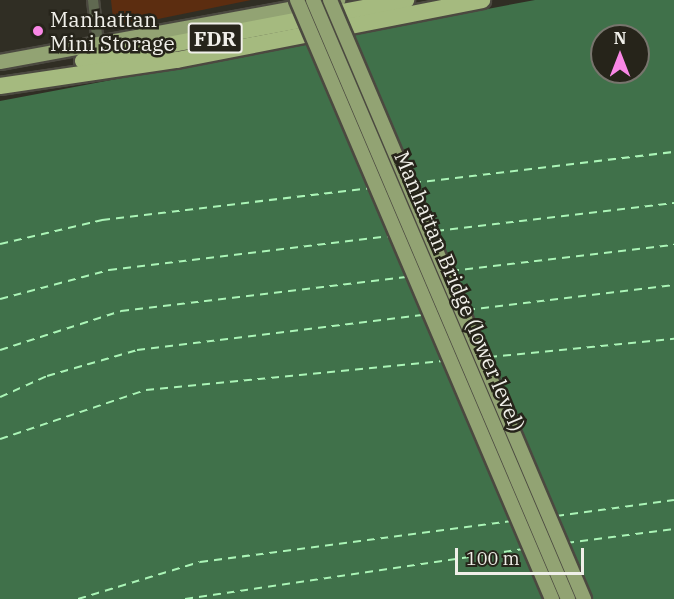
<!DOCTYPE html>
<html>
<head>
<meta charset="utf-8">
<style>
	body { margin:0 }
	#map { position:relative; width:674px; height:599px; overflow:hidden; background:#302e24; font-family:"IBM Plex Serif",serif }
	div>[style] { position:absolute }
	.green>* { inset:0; background:#5c2d10 }
	.water>* { inset:0; background:#40714a }
	.ferry>* { height:1.5px; margin-top:-0.75px; transform-origin:0; background:repeating-linear-gradient(90deg,#aaf4b6 0 8px,transparent 0 14px) }
	.roads { filter:drop-shadow(2px 0 #4b4940) drop-shadow(-2px 0 #4b4940) drop-shadow(0 2px #4b4940) drop-shadow(0 -2px #4b4940) }
	.minor>* { height:10px; margin:-5px; padding:0 5px; transform-origin:5px; border-radius:5px; background:#606951 }
	.major>* { height:14px; margin:-7px; padding:0 7px; transform-origin:7px; border-radius:7px; background:#92a373 }
	.highway>* { height:16px; margin:-8px; padding:0 8px; transform-origin:8px; border-radius:8px; background:#a5ba7f }
	.rail>* { height:4.5px; margin-top:-2.25px; transform-origin:0; background:repeating-linear-gradient(90deg,#26241a 0 7px,#c4c2bc 0 14px); box-sizing:border-box; border-block:2px solid #c4c2bc }
	.bridges { filter:drop-shadow(2px 0 #4b4940) drop-shadow(-2px 0 #4b4940) drop-shadow(0 2px #4b4940) drop-shadow(0 -2px #4b4940) }
	.major-bridge>* { height:14px; margin:-7px; padding:0 7px; transform-origin:7px; border-radius:7px; background:#92a373 }
	.dots>* { width:16px; height:16px; translate:-50% -50%; box-sizing:border-box; border:3px solid #26241a; border-radius:50% }
	span { translate:-50% -50%; white-space:nowrap; text-align:center; line-height:1.15; -webkit-text-stroke:5px #26241a; paint-order:stroke }
	.shield-label span { padding:2px 4px; background:#26241a; border:2px solid; border-radius:4px; -webkit-text-stroke-width:0 }
	.shield-label { font-size:20px; color:#f0efe9; font-weight:700 }
	.poi-label { font-size:21px; color:#f0efe9 }
	.left { translate:0 -50%; text-align:left }
	.street-label { font-size:21px; color:#f0efe9 }
	.north { position:absolute; left:590px; top:24px; width:60px; height:60px; box-sizing:border-box; background:#26241a; border:2px solid #77756d; border-radius:50%; rotate:0deg; font-size:16px; font-weight:700; line-height:24px; text-align:center; color:#f0efe9 }
	.north::after { content:''; display:block; margin:auto; width:21px; height:27px; background:#fa87e6; clip-path:polygon(50% 0,100% 100%,50% 72%,0 100%) }
	.scale { position:absolute; left:455px; top:548px; width:129px; height:27px; box-sizing:border-box; border:3px solid #f0efe9; border-top:0; padding-left:8px; font-size:18px; line-height:21px; white-space:nowrap; color:#f0efe9; -webkit-text-stroke:4px #26241a; paint-order:stroke }
</style>
</head>
<body>
<div id="map">
	<div class="green">
		<div style="clip-path:polygon(111px 0,251px 0,114px 28px)"></div>
	</div>
	<div class="water">
		<div style="clip-path:polygon(evenodd,535px 0,674px 0,674px 599px,0 599px,0 101px,535px 0,602px 36px,638px 36px,638px 72px,602px 72px,602px 36px)"></div>
	</div>
	<div class="ferry">
		<div style="left:413px;top:183px;width:263px;rotate:-6.8deg"></div>
		<div style="left:436px;top:231px;width:240px;rotate:-6.7deg"></div>
		<div style="left:0;top:244px;width:105px;rotate:-13.2deg"></div>
		<div style="left:102px;top:220px;width:269px;rotate:-6.8deg"></div>
		<div style="left:451px;top:271px;width:225px;rotate:-6.7deg"></div>
		<div style="left:0;top:299px;width:113px;rotate:-14.9deg"></div>
		<div style="left:109px;top:270px;width:285px;rotate:-6.9deg"></div>
		<div style="left:467px;top:310px;width:209px;rotate:-6.9deg"></div>
		<div style="left:0;top:350px;width:127px;rotate:-17.9deg"></div>
		<div style="left:121px;top:311px;width:289px;rotate:-6.8deg"></div>
		<div style="left:489px;top:357px;width:186px;rotate:-5.6deg"></div>
		<div style="left:0;top:397px;width:51px;rotate:-24.1deg"></div>
		<div style="left:47px;top:376px;width:94px;rotate:-16.1deg"></div>
		<div style="left:137px;top:350px;width:289px;rotate:-7deg"></div>
		<div style="left:0;top:439px;width:154px;rotate:-18.6deg"></div>
		<div style="left:146px;top:390px;width:298px;rotate:-5.6deg"></div>
		<div style="left:556px;top:516px;width:119px;rotate:-7.7deg"></div>
		<div style="left:566px;top:543px;width:109px;rotate:-7.4deg"></div>
		<div style="left:78px;top:599px;width:127px;rotate:-16.9deg"></div>
		<div style="left:200px;top:562px;width:315px;rotate:-7.5deg"></div>
		<div style="left:185px;top:599px;width:344px;rotate:-8.4deg"></div>
	</div>
	<div class="roads">
		<div class="minor">
			<div style="left:93px;top:0;width:44px;rotate:83.5deg"></div>
		</div>
		<div class="major">
			<div style="left:0;top:62px;width:344px;rotate:-10.4deg"></div>
		</div>
		<div class="highway">
			<div style="left:83px;top:61px;width:329px;rotate:-10.7deg"></div>
			<div style="left:0;top:86px;width:179px;rotate:-8.4deg"></div>
			<div style="left:177px;top:60px;width:311px;rotate:-11.1deg"></div>
		</div>
	</div>
	<div class="rail">
		<div style="left:301px;top:0;width:651px;rotate:66.94deg"></div>
		<div style="left:319px;top:0;width:651px;rotate:67.02deg"></div>
	</div>
	<div class="bridges">
		<div class="major-bridge">
			<div style="left:297px;top:0;width:651px;rotate:66.94deg"></div>
			<div style="left:313px;top:0;width:651px;rotate:66.94deg"></div>
			<div style="left:330px;top:0;width:651px;rotate:67.02deg"></div>
		</div>
	</div>
	<div class="dots">
		<div style="left:38px;top:31px;background:#fa87e6"></div>
	</div>
	<div class="shield-label">
		<span style="left:215px;top:38px">FDR</span>
	</div>
	<div class="poi-label">
		<span class="left" style="left:50px;top:31px">Manhattan<br>Mini Storage</span>
	</div>
	<div class="street-label">
		<span style="left:460px;top:291px;rotate:67deg">Manhattan Bridge (lower level)</span>
	</div>
	<div class="north">N</div>
	<div class="scale">100 m</div>
</div>
</body>
</html>
